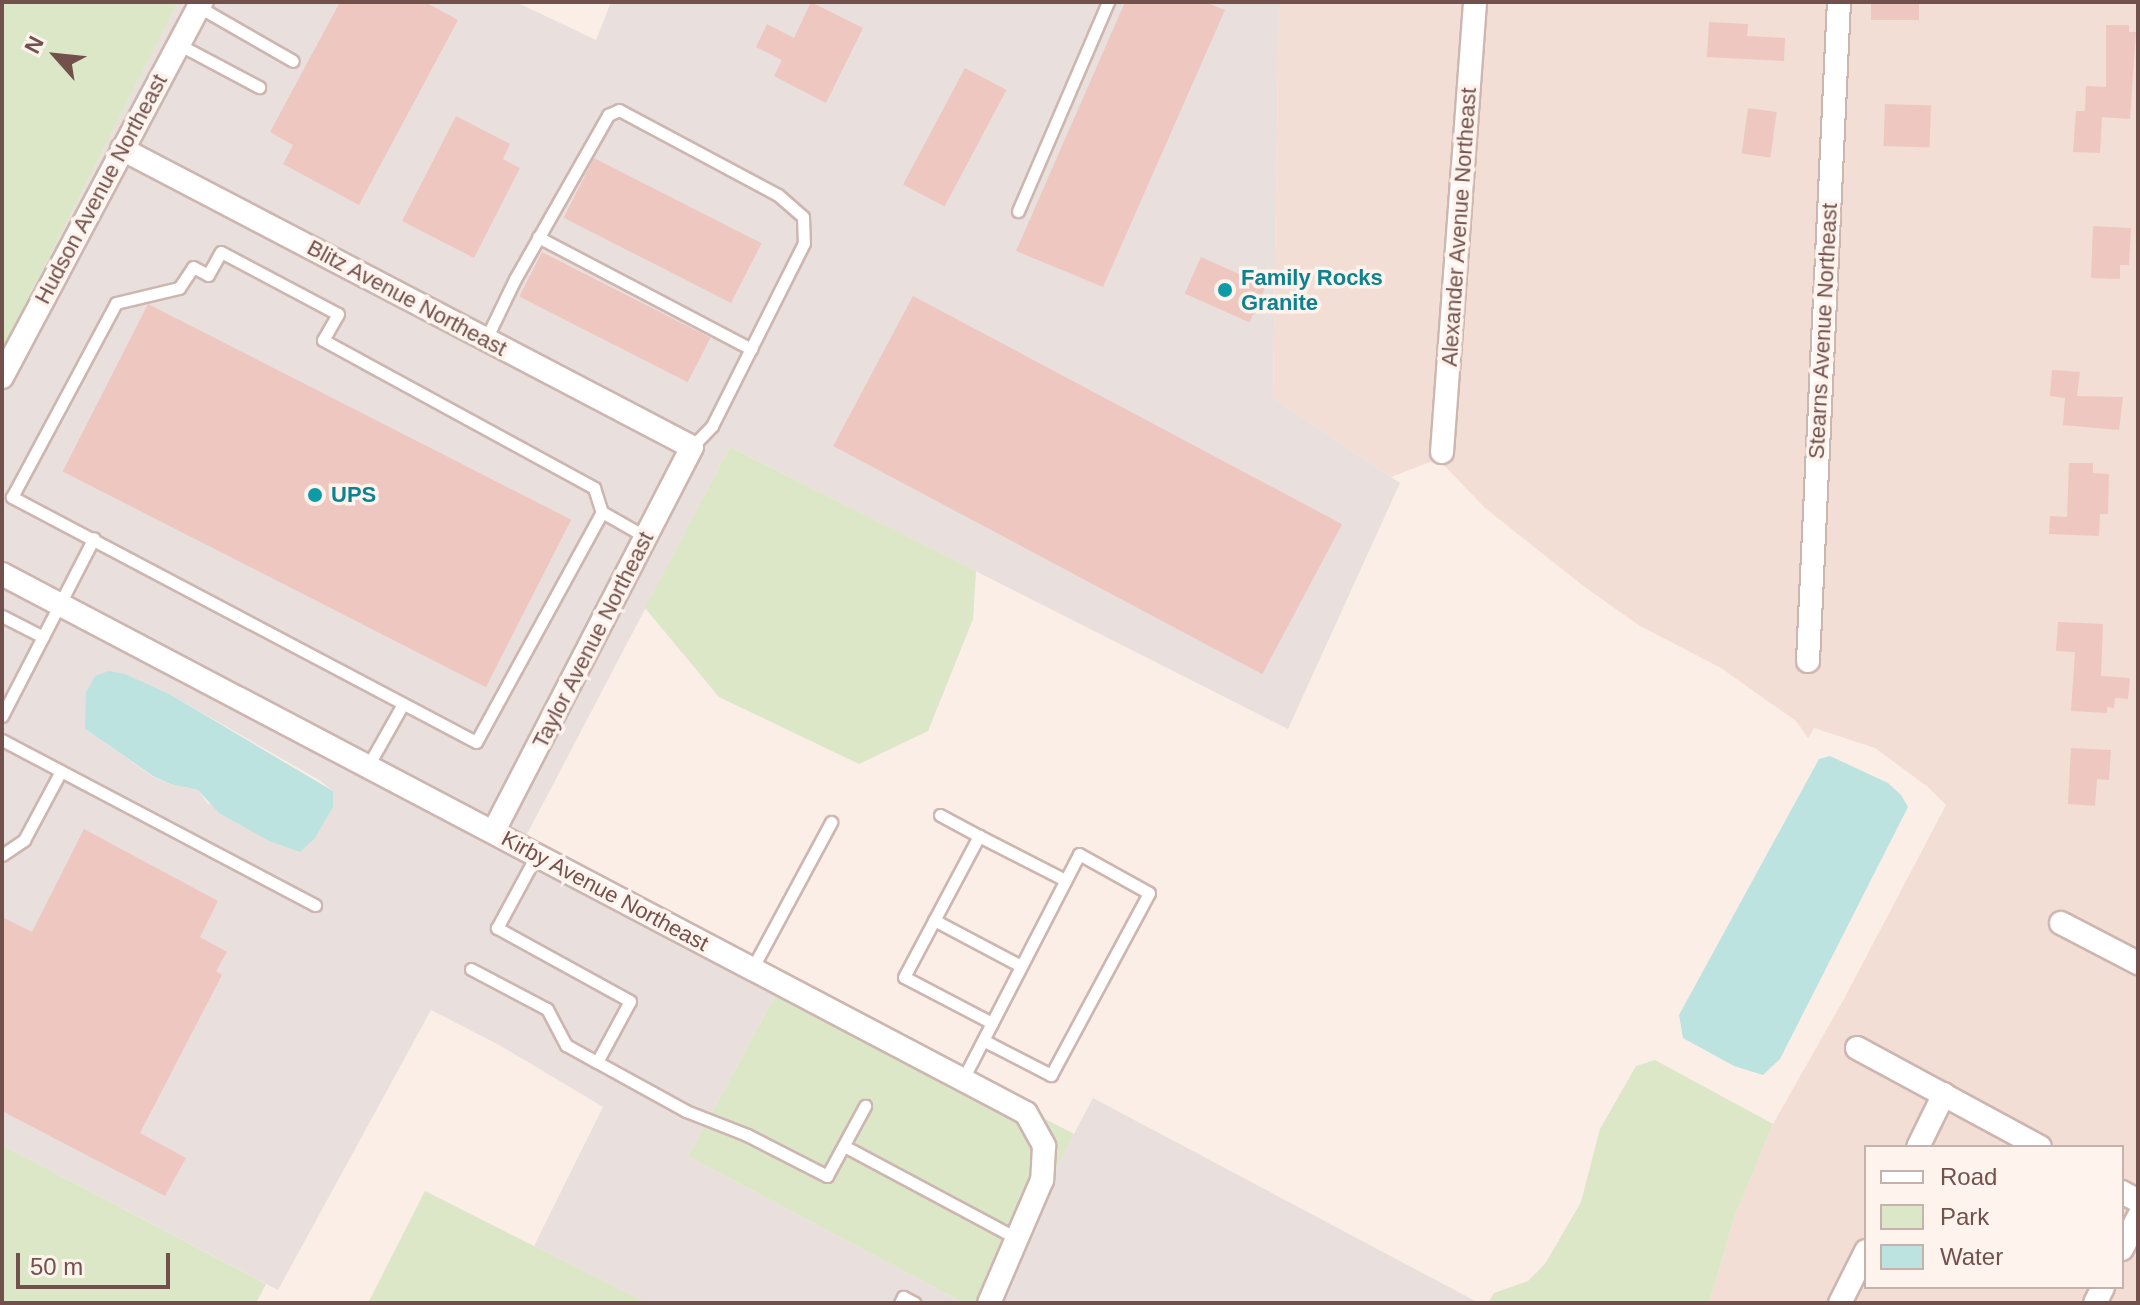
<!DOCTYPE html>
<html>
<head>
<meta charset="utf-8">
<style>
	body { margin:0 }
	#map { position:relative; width:2140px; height:1305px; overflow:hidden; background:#fbeee7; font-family:Arial,sans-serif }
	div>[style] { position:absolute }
	.residential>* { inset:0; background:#f2ded5 }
	.industrial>* { inset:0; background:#e9e0dd }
	.green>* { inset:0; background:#dbe7c6 }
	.water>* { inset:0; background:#bce3df }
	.building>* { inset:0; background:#eec7c0; transform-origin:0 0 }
	.roads { filter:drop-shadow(2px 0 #ceb6b0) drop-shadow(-2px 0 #ceb6b0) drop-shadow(0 2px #ceb6b0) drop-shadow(0 -2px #ceb6b0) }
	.lane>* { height:11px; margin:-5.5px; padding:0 5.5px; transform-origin:5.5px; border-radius:5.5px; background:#fff }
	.street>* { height:22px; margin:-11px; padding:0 11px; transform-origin:11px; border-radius:11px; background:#fff }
	.dots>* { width:22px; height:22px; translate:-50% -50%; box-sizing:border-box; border:4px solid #fef3ed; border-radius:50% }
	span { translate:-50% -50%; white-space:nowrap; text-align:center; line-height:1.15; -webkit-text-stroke:7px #fef3ed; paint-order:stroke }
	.street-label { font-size:22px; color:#72514d }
	.culture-label { font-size:22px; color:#0d838f; font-weight:700 }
	.left { translate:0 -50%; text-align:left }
	.frame { position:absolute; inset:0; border:4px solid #72514d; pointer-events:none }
	.legend { position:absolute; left:1864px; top:1145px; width:260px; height:144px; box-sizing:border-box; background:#fef3ed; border:2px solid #c6b2ad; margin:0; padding:10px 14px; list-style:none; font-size:24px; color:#72514d }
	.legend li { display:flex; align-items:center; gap:16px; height:40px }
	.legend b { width:40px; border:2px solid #c6b2ad }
	.north { position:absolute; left:16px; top:16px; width:80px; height:80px; -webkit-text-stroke:6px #fef3ed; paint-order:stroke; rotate:297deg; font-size:22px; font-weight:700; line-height:32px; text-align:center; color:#72514d }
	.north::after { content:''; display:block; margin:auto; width:28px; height:36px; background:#72514d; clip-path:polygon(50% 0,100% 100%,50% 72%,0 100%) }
	.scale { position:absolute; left:16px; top:1253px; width:154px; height:36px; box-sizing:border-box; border:4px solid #72514d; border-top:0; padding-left:10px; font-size:24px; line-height:28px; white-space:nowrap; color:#72514d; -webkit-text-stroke:6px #fef3ed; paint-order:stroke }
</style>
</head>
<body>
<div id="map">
	<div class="residential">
		<div style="clip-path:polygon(evenodd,1279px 2px,2138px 2px,2138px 1303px,1709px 1303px,1735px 1215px,1773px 1124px,1845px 997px,1946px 805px,1928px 787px,1875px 748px,1814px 728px,1808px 738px,1796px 721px,1721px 668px,1640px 626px,1586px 588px,1485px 508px,1438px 459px,1391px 477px,1273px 398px,1279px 2px,1866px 1147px,2122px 1147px,2122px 1287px,1866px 1287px,1866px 1147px)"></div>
	</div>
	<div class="industrial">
		<div style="clip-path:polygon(evenodd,178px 2px,516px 2px,596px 40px,611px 2px,1279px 2px,1273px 398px,1400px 483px,1288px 729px,730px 447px,514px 859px,783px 982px,688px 1156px,964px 1303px,647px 1303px,534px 1246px,603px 1107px,499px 1045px,431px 1010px,278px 1290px,2px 1145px,2px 350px,178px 2px,171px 695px,319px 780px,333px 791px,208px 804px,198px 790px,169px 784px,152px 776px,85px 729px,171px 695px)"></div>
		<div style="clip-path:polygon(1093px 1098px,1479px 1303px,984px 1303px)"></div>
	</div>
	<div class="green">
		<div style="clip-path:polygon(2px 2px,178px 2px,2px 350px)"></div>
		<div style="clip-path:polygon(730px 447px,976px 571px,973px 619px,928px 731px,859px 764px,719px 697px,645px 608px)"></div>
		<div style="clip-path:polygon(783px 982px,1074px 1134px,984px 1303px,964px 1303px,688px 1156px)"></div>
		<div style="clip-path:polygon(1655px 1060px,1773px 1124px,1735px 1215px,1709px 1303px,1488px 1303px,1494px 1293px,1528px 1281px,1545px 1264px,1581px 1202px,1600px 1129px,1636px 1066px)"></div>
		<div style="clip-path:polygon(2px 1145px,266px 1284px,256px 1303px,2px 1303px)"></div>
		<div style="clip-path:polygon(425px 1191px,534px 1246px,647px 1303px,368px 1303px)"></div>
	</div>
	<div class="water">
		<div style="clip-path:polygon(109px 671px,125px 674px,171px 695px,333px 791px,333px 807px,315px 838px,300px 852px,269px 841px,219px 813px,198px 790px,170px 784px,153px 776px,85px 729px,86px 692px,95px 676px)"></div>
		<div style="clip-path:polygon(1830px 756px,1888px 783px,1901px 795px,1908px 807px,1780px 1059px,1763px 1075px,1734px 1066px,1683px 1038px,1679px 1015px,1819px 759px)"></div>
	</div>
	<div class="building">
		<div style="clip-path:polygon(340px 2px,425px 2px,458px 20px,359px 205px,283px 164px,293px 145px,270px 132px)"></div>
		<div style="clip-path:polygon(811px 2px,863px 28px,826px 103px,774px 76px,782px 60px,756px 47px,767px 24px,794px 38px)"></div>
		<div style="clip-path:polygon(1125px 2px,1205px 2px,1225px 10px,1103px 287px,1016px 251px)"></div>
		<div style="left:1871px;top:2px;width:48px;height:18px"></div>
		<div style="clip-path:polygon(1709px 22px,1748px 24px,1747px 36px,1785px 38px,1784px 61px,1707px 57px)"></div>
		<div style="clip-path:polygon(2106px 25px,2129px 25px,2129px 32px,2136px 32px,2130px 119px,2102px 117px,2100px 153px,2073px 152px,2076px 111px,2085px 111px,2086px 86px,2106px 87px)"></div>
		<div style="left:965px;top:68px;width:47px;height:132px;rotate:28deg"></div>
		<div style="left:1885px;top:104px;width:46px;height:42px;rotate:2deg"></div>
		<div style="left:1748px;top:108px;width:29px;height:46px;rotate:8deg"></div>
		<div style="clip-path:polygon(456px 116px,510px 144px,503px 159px,520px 168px,474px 258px,402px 221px)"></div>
		<div style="left:594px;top:158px;width:188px;height:67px;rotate:27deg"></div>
		<div style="clip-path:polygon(2093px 226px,2131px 228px,2129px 265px,2120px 265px,2120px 279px,2091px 278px)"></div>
		<div style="left:542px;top:252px;width:189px;height:50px;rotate:27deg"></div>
		<div style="left:1201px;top:257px;width:71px;height:40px;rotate:24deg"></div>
		<div style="left:913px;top:296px;width:486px;height:170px;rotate:28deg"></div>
		<div style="left:148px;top:304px;width:475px;height:188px;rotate:27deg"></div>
		<div style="clip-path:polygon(2052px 370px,2080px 372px,2077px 396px,2123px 397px,2119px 430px,2063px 425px,2065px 398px,2050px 396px)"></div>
		<div style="clip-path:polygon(2069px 463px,2093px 463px,2093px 473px,2109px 474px,2108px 514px,2100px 514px,2099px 536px,2049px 534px,2050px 516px,2067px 517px)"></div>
		<div style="clip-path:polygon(2058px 622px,2103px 624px,2101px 676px,2130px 678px,2128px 699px,2115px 698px,2114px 708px,2107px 707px,2107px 713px,2071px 711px,2075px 652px,2056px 651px)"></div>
		<div style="clip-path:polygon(2071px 748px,2111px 750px,2109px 780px,2097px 779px,2095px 806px,2068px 804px)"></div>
		<div style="clip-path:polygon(84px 829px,218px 901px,200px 937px,227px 952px,216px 971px,222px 975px,140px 1133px,186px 1158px,165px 1196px,2px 1111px,2px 917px,32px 932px)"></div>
	</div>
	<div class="roads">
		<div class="lane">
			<div style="left:199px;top:7px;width:108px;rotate:29.9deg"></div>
			<div style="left:178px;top:44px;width:92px;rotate:28deg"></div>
			<div style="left:1018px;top:211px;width:228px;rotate:-66.7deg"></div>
			<div style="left:538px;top:237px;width:241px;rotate:27.7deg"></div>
			<div style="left:486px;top:339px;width:67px;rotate:-64.2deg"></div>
			<div style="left:515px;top:279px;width:189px;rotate:-60.4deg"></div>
			<div style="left:608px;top:115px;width:12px;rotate:-24deg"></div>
			<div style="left:619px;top:110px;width:180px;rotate:28.1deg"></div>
			<div style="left:778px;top:195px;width:33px;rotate:41deg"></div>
			<div style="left:803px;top:217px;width:26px;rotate:88deg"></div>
			<div style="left:804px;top:243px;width:205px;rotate:116.7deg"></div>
			<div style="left:712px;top:426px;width:29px;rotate:134deg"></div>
			<div style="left:602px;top:512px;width:262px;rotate:118.7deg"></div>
			<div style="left:476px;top:742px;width:525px;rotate:-152.17deg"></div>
			<div style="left:12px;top:497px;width:220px;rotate:-61.8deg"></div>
			<div style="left:116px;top:303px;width:65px;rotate:-13.4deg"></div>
			<div style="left:179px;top:288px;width:25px;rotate:-56deg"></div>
			<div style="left:193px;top:267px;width:17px;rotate:28deg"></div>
			<div style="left:208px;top:275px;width:26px;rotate:-61deg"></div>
			<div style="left:221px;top:252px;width:132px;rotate:27.9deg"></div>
			<div style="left:338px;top:314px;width:30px;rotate:120deg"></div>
			<div style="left:323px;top:340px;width:309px;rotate:28.6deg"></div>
			<div style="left:594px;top:488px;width:25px;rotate:72deg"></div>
			<div style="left:602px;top:512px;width:51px;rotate:29.6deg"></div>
			<div style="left:2px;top:616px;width:46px;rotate:27.1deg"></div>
			<div style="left:2px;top:716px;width:200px;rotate:-62.7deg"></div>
			<div style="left:2px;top:740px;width:354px;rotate:27.8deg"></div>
			<div style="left:368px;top:766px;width:71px;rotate:-60.6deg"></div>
			<div style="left:940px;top:815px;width:44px;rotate:28.3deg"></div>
			<div style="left:2px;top:855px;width:27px;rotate:-34deg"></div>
			<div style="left:24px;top:840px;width:78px;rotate:-61.8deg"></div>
			<div style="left:934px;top:920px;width:98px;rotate:27.9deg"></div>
			<div style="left:471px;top:969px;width:86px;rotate:27.8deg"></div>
			<div style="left:547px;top:1009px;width:41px;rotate:62.2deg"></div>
			<div style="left:566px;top:1045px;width:35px;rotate:29deg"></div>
			<div style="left:597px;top:1062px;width:69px;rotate:-61.6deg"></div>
			<div style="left:630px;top:1001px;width:152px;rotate:-151.2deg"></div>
			<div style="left:497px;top:928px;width:82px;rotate:-61.6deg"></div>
			<div style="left:752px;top:969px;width:167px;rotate:-61.7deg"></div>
			<div style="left:992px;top:1023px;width:99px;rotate:-152.4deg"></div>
			<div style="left:904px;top:977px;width:160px;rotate:-62deg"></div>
			<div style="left:979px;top:836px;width:97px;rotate:27.1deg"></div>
			<div style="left:597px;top:1062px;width:102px;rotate:28.8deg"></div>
			<div style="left:686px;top:1111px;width:66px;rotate:21.5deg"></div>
			<div style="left:747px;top:1135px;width:90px;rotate:27.1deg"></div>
			<div style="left:827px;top:1176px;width:80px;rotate:-61.5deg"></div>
			<div style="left:963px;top:1079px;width:253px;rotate:-62.7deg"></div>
			<div style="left:1079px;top:854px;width:80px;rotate:29.1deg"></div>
			<div style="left:1149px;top:893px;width:207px;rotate:118.3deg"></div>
			<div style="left:1051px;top:1075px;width:76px;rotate:-152.8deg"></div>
			<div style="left:844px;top:1146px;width:197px;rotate:28.1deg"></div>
			<div style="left:900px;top:1303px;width:7px;rotate:-63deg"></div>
			<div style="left:903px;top:1297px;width:13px;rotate:27deg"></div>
		</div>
		<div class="street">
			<div style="left:122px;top:149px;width:643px;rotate:27.6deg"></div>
			<div style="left:692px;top:447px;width:433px;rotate:117.3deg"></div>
			<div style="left:2px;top:377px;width:425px;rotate:-62deg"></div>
			<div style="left:1442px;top:452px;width:451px;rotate:-85.8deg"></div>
			<div style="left:2px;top:574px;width:1157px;rotate:27.76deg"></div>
			<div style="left:1026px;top:1113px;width:38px;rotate:61deg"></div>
			<div style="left:1044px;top:1146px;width:34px;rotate:93deg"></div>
			<div style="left:1042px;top:1180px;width:134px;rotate:113.3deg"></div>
			<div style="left:1808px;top:661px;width:660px;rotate:-87.31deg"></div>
			<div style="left:2061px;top:923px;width:87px;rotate:27.5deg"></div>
			<div style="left:1857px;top:1048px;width:208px;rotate:28.4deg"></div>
			<div style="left:1918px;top:1147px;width:59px;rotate:-63.9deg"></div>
			<div style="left:2122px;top:1192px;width:18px;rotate:29deg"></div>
			<div style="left:2122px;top:1249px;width:36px;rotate:-63deg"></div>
			<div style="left:1840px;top:1303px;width:58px;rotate:-63.4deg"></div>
			<div style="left:2095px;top:1303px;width:18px;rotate:-63deg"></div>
		</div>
	</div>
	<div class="dots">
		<div style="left:1225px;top:290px;background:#0f9aa8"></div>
		<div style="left:315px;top:495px;background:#0f9aa8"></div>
	</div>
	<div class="street-label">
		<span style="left:101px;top:189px;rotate:-62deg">Hudson Avenue Northeast</span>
		<span style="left:1459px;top:227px;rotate:-86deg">Alexander Avenue Northeast</span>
		<span style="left:407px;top:298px;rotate:28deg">Blitz Avenue Northeast</span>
		<span style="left:1823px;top:331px;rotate:-87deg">Stearns Avenue Northeast</span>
		<span style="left:593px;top:640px;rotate:-63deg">Taylor Avenue Northeast</span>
		<span style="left:605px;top:891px;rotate:28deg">Kirby Avenue Northeast</span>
	</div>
	<div class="culture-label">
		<span class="left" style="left:1241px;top:290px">Family Rocks<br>Granite</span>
		<span class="left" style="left:331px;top:495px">UPS</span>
	</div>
	<div class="frame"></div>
	<ul class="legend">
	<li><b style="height:10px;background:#fff"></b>Road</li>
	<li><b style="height:22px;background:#dbe7c6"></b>Park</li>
	<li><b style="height:22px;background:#bce3df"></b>Water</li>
	</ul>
	<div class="north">N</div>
	<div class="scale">50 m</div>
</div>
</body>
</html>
